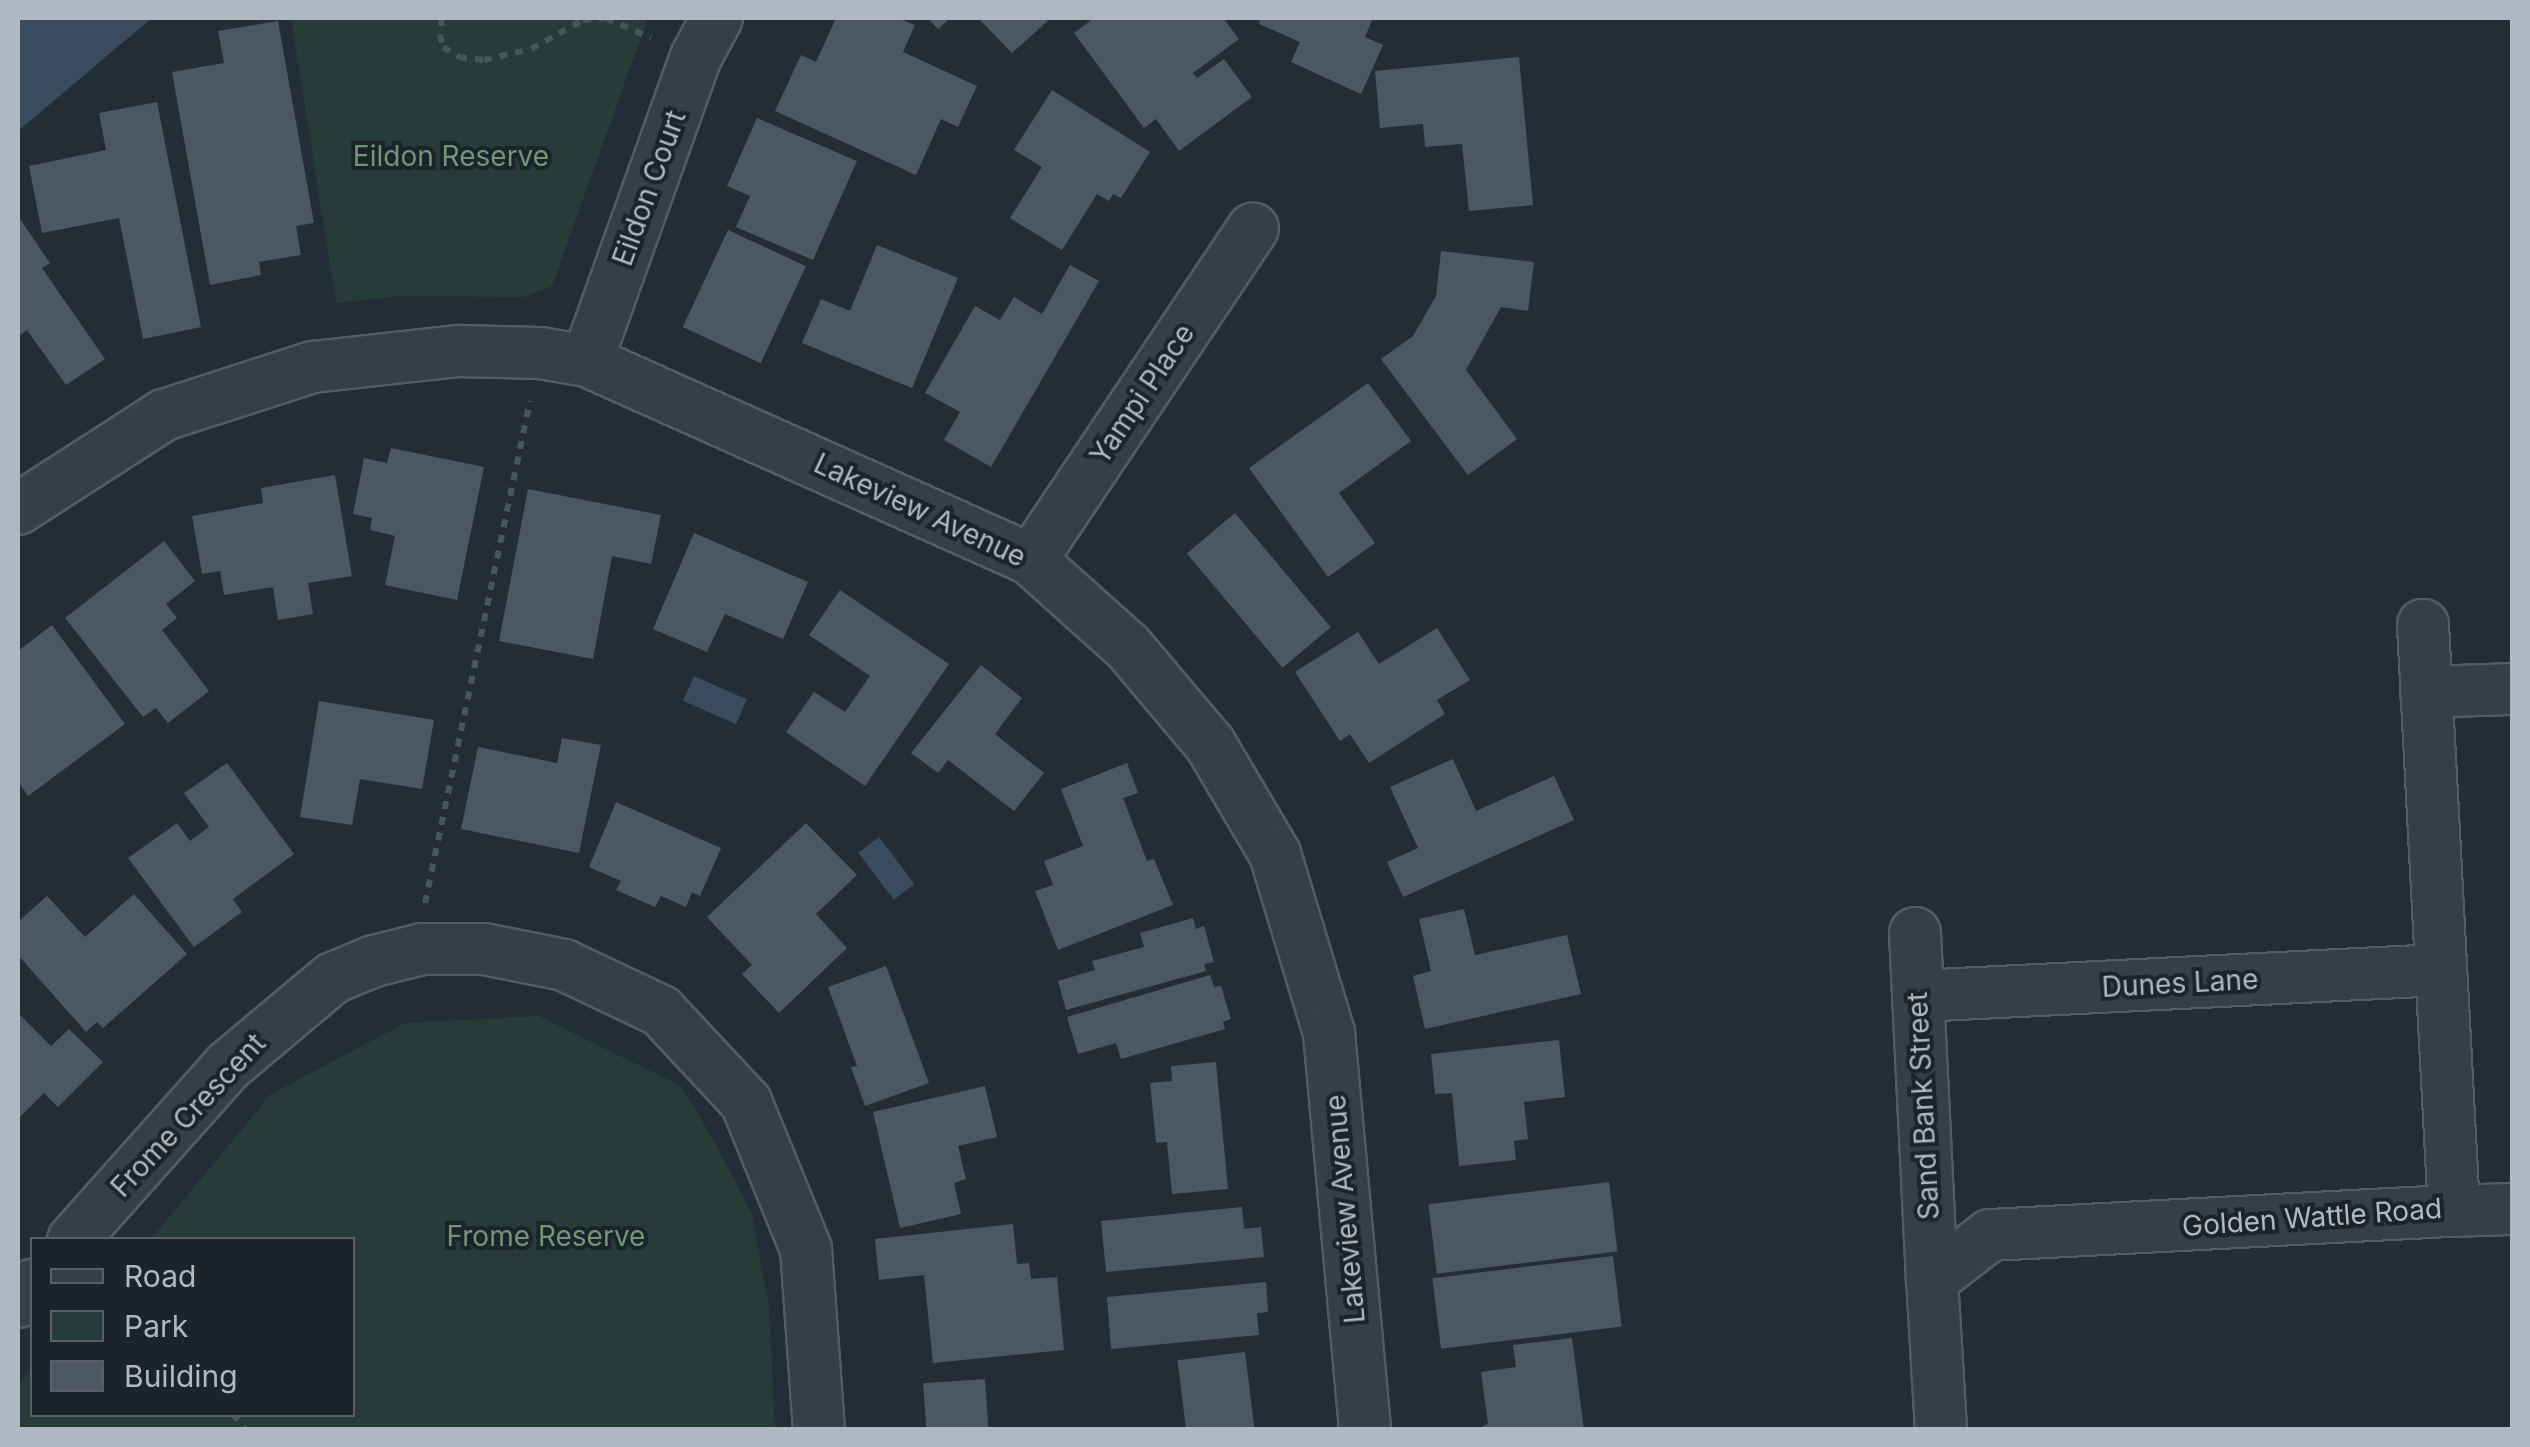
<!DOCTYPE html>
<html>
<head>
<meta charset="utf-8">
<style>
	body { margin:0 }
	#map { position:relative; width:2530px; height:1447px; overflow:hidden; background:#222d36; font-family:Inter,sans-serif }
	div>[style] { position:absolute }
	.green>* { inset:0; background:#273b39 }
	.water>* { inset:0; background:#394c5e; transform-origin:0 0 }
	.building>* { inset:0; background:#4b5762; transform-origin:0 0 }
	.path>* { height:6px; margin-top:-3px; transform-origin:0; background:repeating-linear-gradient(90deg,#465758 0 8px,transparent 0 16px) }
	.roads { filter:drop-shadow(2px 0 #535c64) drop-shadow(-2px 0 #535c64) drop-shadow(0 2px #535c64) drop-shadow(0 -2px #535c64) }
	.street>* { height:50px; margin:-25px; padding:0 25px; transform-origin:25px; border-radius:25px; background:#363e47 }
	span { translate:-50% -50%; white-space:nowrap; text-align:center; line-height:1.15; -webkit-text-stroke:8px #1b232b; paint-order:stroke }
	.park-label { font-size:28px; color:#719676 }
	.street-label { font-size:28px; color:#b0b9c3 }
	.frame { position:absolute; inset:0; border:20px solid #b0b9c3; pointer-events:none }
	.legend { position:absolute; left:30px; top:1237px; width:325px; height:180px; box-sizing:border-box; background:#1b232b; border:2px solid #575f68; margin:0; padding:12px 18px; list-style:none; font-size:30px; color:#b0b9c3 }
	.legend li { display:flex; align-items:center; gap:20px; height:50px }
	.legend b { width:50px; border:2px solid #575f68 }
</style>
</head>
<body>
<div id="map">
	<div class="green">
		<div style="clip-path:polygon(291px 18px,648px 18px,552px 286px,524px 297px,401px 296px,336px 303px)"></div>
		<div style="clip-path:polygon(539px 1016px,681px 1086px,715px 1142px,752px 1215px,769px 1307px,775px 1429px,18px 1429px,18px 1385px,32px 1370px,32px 1414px,352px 1414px,352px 1240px,151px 1239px,271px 1094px,405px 1023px)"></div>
	</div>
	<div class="water">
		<div style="clip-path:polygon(18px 18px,152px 18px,18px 131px)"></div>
		<div style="left:694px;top:676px;width:58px;height:27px;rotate:24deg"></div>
		<div style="left:879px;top:837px;width:59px;height:26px;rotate:53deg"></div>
	</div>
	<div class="building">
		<div style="clip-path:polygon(836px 18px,897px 18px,915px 25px,903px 52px,977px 86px,958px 127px,941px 119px,916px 175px,775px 111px,801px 55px,816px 62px)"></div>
		<div style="clip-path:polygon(928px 18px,950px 18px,938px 29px)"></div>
		<div style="clip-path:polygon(978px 18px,1051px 18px,1012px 53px)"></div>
		<div style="clip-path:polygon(1094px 18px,1223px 18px,1239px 39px,1193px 73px,1197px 78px,1224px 59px,1252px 97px,1179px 151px,1156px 119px,1144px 128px,1074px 33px)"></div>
		<div style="clip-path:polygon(1261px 18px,1373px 18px,1365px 37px,1383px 45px,1361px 94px,1291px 62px,1300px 42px,1259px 24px)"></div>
		<div style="clip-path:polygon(278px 21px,314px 223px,296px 226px,301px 255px,259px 262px,261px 275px,210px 285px,172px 72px,224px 63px,218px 31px)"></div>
		<div style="clip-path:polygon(1519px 57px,1533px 205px,1469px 211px,1462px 144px,1425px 147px,1423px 124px,1380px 128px,1375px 71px)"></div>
		<div style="clip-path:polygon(1052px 90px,1150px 152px,1121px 198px,1113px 194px,1109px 201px,1097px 194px,1062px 250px,1010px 218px,1042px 167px,1014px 150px)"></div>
		<div style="clip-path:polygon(157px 102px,201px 327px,143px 339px,119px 218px,42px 233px,29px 166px,106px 150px,99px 113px)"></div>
		<div style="clip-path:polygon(757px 118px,857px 161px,813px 260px,736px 227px,750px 196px,727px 186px)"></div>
		<div style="clip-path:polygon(18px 216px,50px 263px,42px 268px,105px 359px,66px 385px,27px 330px,18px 337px)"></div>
		<div style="left:728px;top:230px;width:86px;height:107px;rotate:25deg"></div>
		<div style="clip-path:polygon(877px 245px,958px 278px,912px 388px,802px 343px,821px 299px,850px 311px)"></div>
		<div style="clip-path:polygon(1441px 251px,1534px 262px,1528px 311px,1501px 307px,1466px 370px,1517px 439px,1468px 475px,1381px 359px,1413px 336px,1436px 296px)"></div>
		<div style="clip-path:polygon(1070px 265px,1099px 281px,991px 467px,944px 440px,960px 412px,925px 393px,975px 306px,1000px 320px,1014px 297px,1042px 314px)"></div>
		<div style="clip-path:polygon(1368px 383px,1411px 441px,1339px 493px,1375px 543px,1328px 577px,1249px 468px)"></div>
		<div style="clip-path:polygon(391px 448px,484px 467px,457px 600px,385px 585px,395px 536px,370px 530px,372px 518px,353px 514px,364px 458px,387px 463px)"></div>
		<div style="clip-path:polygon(335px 475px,352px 576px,308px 583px,313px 614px,278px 620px,273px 587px,224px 595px,220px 571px,202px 574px,192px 516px,263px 503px,261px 488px)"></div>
		<div style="clip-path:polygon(528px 489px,661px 515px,651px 564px,612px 556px,593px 659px,499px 641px)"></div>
		<div style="left:1235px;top:513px;width:149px;height:63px;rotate:50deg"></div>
		<div style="clip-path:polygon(694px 533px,808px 582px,783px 639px,725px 614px,707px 652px,653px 629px)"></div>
		<div style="clip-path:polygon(164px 541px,195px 581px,166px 604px,177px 618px,162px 630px,209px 691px,168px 723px,156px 708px,143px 717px,65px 618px)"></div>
		<div style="clip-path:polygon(840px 590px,949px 664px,865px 786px,786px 732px,814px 692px,845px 712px,870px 676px,809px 635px)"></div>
		<div style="clip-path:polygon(52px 625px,125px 724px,28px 796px,18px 781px,18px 651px)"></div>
		<div style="clip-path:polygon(1437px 628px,1470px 680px,1437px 700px,1445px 714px,1369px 763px,1350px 734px,1340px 741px,1295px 672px,1358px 632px,1379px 664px)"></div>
		<div style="clip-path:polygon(981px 665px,1022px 698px,995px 734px,1044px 773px,1014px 811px,948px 760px,938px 773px,911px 753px)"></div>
		<div style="clip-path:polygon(319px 701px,434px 720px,422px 789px,360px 779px,352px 825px,300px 817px)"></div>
		<div style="clip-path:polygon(562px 738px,601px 745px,579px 853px,461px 829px,478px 747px,557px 763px)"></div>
		<div style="clip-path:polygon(1453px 759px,1476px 811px,1554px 776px,1574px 820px,1403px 897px,1387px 862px,1418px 848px,1390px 787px)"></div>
		<div style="clip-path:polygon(227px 763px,294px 854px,233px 899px,242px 912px,194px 947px,128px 858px,177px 823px,190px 841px,209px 827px,184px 793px)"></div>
		<div style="clip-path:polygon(1127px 763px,1138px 793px,1123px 798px,1147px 861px,1154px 859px,1173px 905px,1058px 950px,1035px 891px,1053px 885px,1044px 861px,1083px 846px,1061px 789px)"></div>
		<div style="clip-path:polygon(616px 802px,721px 848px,700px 896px,692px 892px,686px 907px,661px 896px,655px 907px,616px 890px,621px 881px,589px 867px)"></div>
		<div style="clip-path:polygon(806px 823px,857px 875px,816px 914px,847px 948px,779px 1013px,742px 974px,752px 965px,707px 917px)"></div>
		<div style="clip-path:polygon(134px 894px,187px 954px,103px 1028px,97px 1022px,86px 1032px,18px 955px,18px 922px,47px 896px,85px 937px)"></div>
		<div style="clip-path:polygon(1464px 909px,1475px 955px,1567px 935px,1581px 994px,1425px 1029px,1413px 976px,1431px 971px,1419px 919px)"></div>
		<div style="clip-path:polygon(1193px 918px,1196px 929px,1204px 926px,1214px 962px,1204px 964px,1206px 971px,1066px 1010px,1058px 981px,1095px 970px,1092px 961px,1144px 947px,1140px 933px)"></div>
		<div style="clip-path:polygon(886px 966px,929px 1083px,865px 1106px,851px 1067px,857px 1066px,828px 987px)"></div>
		<div style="clip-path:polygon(1210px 975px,1214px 987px,1221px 986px,1231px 1019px,1223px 1022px,1225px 1029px,1121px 1059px,1116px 1043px,1078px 1054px,1067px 1017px)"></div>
		<div style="clip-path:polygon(18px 1013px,51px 1046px,69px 1029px,103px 1062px,58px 1107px,44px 1093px,18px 1119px)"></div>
		<div style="clip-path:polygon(1559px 1040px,1565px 1097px,1524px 1102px,1528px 1139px,1514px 1141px,1516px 1160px,1459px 1166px,1452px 1093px,1435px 1094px,1431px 1054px)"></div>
		<div style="clip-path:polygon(1216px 1062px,1228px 1189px,1172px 1194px,1167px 1142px,1156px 1143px,1150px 1083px,1172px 1081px,1171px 1066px)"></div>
		<div style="clip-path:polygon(985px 1086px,997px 1137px,958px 1146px,966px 1179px,954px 1183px,961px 1214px,900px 1228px,873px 1112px)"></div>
		<div style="left:1609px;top:1182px;width:70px;height:182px;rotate:83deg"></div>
		<div style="clip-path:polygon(1242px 1207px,1244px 1229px,1261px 1227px,1264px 1257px,1106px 1272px,1101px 1221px)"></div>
		<div style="clip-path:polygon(1013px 1224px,1017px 1264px,1029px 1263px,1031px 1279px,1057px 1277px,1064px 1350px,933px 1363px,924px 1275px,879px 1280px,875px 1239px)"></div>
		<div style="left:1613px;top:1256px;width:71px;height:182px;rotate:83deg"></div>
		<div style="clip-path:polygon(1266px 1282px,1268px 1312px,1257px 1313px,1259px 1335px,1111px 1349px,1107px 1297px)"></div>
		<div style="clip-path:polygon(1572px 1338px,1584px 1430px,1475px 1430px,1488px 1424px,1481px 1372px,1516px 1367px,1513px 1345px)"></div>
		<div style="left:1245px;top:1352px;width:79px;height:68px;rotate:83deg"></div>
		<div style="left:985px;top:1379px;width:51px;height:62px;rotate:86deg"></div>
	</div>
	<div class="path">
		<div style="left:442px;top:18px;width:17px;rotate:97deg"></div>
		<div style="left:440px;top:35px;width:12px;rotate:76deg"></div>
		<div style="left:443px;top:47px;width:19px;rotate:32deg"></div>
		<div style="left:459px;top:57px;width:25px;rotate:7deg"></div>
		<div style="left:484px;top:60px;width:48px;rotate:-13.2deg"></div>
		<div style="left:531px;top:49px;width:60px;rotate:-29.1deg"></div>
		<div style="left:583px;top:20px;width:23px;rotate:-5deg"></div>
		<div style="left:606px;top:18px;width:49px;rotate:24deg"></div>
		<div style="left:425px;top:903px;width:513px;rotate:-78.19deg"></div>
		<div style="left:233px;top:1414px;width:21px;rotate:51deg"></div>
	</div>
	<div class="roads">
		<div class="street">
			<div style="left:587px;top:361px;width:323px;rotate:-70.3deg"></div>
			<div style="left:696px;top:57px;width:44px;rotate:-61.7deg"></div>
			<div style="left:18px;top:509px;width:174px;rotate:-32.8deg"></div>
			<div style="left:164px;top:415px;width:157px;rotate:-17.9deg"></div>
			<div style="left:313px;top:367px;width:147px;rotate:-6.3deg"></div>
			<div style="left:459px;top:351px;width:81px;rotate:1.4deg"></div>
			<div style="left:540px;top:353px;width:48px;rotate:9.7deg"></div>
			<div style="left:587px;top:361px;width:487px;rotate:24.1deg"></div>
			<div style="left:1031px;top:560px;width:130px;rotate:41.9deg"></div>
			<div style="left:1128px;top:647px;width:127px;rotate:49.8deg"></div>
			<div style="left:1210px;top:744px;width:128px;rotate:59.4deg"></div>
			<div style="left:1275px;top:854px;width:187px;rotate:73.2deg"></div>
			<div style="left:1329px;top:1033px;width:399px;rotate:84.8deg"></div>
			<div style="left:1031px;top:560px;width:399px;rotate:-56.2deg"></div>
			<div style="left:2426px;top:692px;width:86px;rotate:-2deg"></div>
			<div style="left:1915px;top:933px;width:347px;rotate:87.2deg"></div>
			<div style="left:1918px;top:996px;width:524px;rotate:-2.85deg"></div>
			<div style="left:2454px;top:1211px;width:58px;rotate:-2deg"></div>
			<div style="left:73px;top:1240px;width:233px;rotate:-48.3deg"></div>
			<div style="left:228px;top:1066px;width:137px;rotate:-40deg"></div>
			<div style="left:333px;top:978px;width:44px;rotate:-22.5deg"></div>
			<div style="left:374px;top:961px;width:49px;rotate:-14deg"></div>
			<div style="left:422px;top:949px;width:62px"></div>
			<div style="left:484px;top:949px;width:82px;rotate:11.3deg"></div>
			<div style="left:564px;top:965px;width:107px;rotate:25.4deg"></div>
			<div style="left:661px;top:1011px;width:125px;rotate:47deg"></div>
			<div style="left:746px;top:1102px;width:159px;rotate:67.8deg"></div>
			<div style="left:806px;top:1249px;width:181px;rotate:85.9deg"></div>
			<div style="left:18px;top:1302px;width:22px;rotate:-51deg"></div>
			<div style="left:1941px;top:1430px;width:150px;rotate:-93.4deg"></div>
			<div style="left:1932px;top:1280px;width:73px;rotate:-37.8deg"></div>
			<div style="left:1990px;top:1235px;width:465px;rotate:-3deg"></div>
			<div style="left:2454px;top:1211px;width:587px;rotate:-93.03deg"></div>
		</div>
	</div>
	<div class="park-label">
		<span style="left:451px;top:156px">Eildon Reserve</span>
		<span style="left:546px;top:1236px">Frome Reserve</span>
	</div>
	<div class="street-label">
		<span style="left:649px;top:188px;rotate:-70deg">Eildon Court</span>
		<span style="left:1142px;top:394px;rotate:-56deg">Yampi Place</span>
		<span style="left:920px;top:510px;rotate:25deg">Lakeview Avenue</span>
		<span style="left:2180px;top:983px;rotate:-3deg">Dunes Lane</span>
		<span style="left:1923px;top:1106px;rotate:-93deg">Sand Bank Street</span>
		<span style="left:188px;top:1115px;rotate:-47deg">Frome Crescent</span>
		<span style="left:1345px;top:1209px;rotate:-95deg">Lakeview Avenue</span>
		<span style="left:2312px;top:1217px;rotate:-4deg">Golden Wattle Road</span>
	</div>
	<div class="frame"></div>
	<ul class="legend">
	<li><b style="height:12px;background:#363e47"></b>Road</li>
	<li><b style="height:28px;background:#273b39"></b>Park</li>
	<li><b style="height:28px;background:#4b5762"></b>Building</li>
	</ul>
</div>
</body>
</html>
